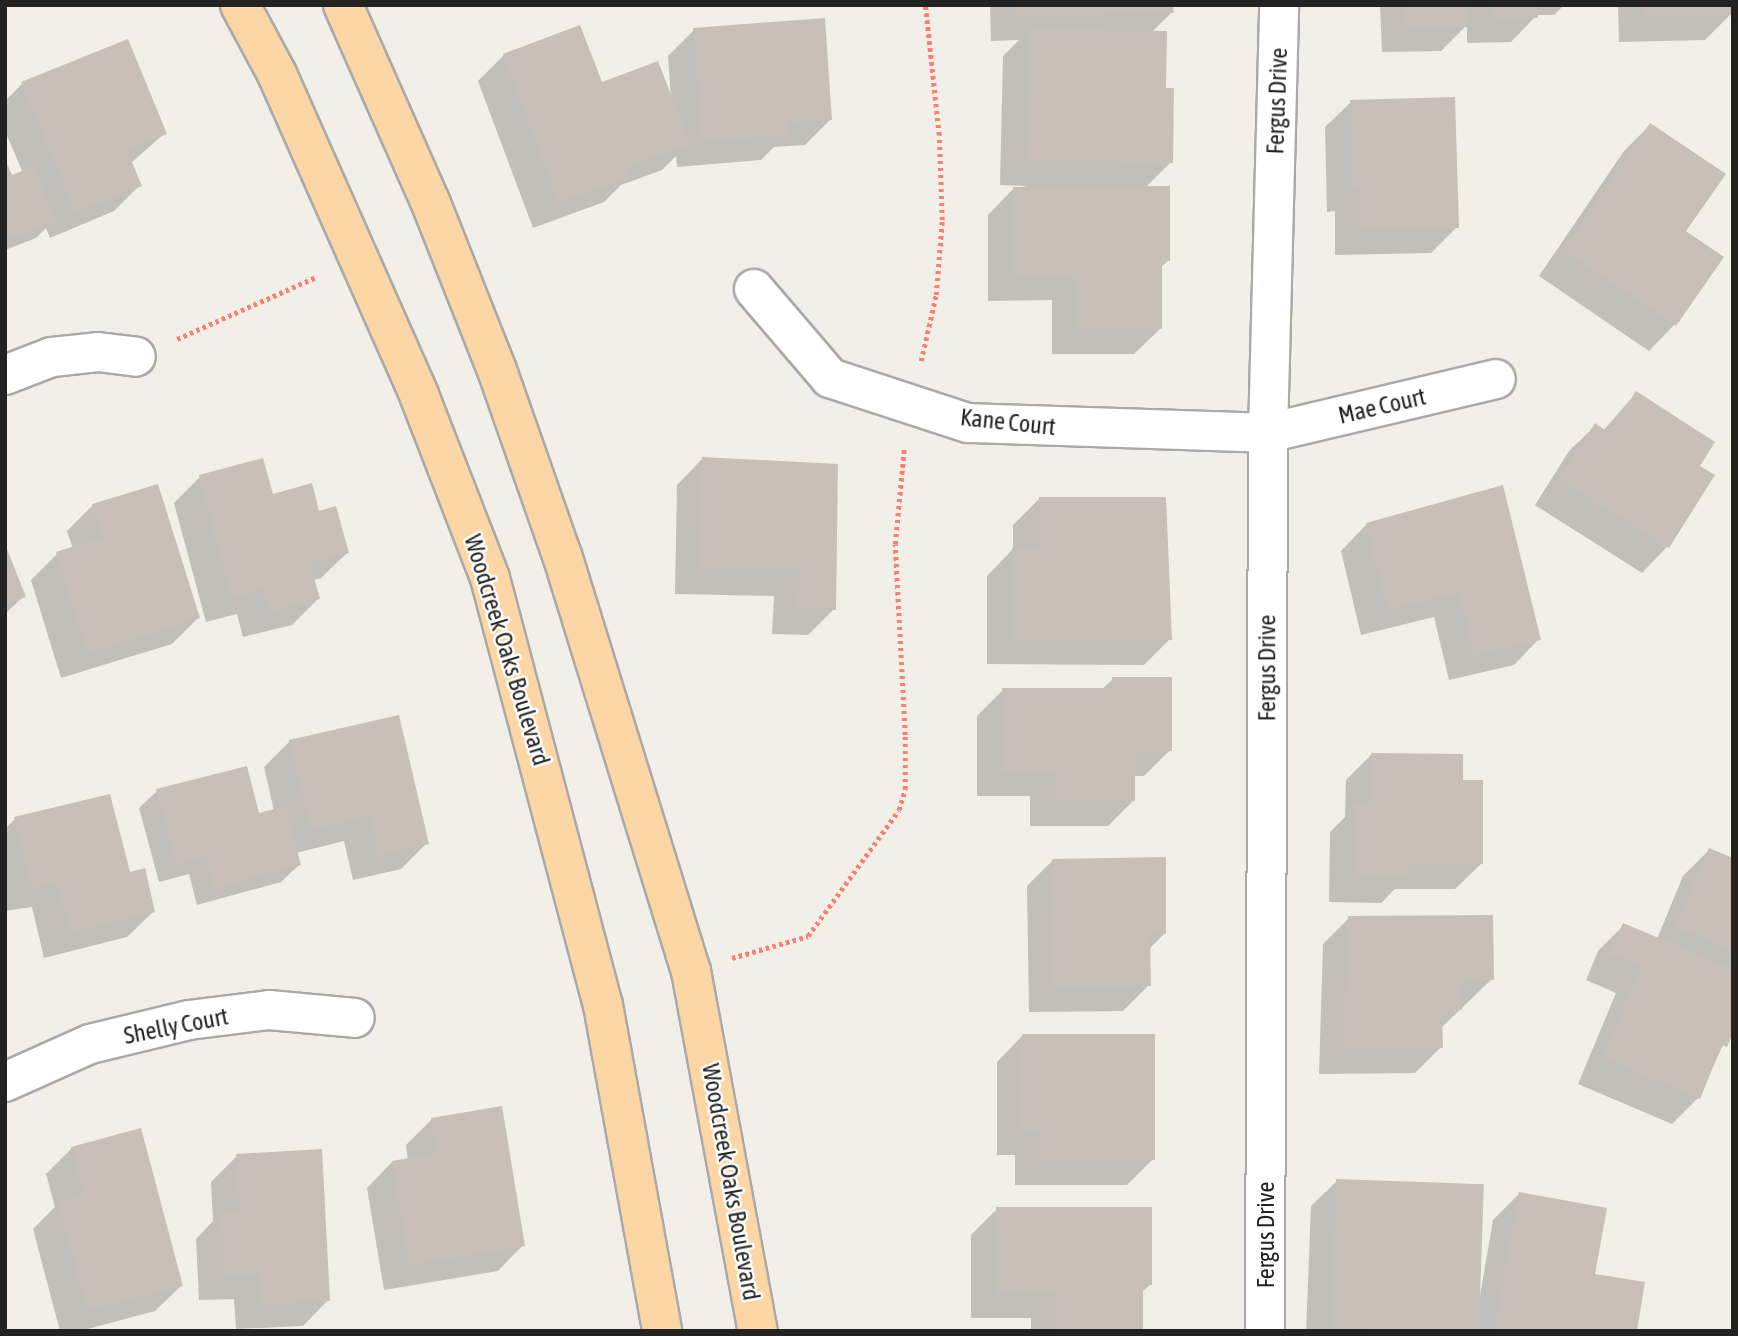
<!DOCTYPE html>
<html>
<head>
<meta charset="utf-8">
<style>
	body { margin:0 }
	#map { position:relative; width:1738px; height:1336px; overflow:hidden; background:#f2efe9; font-family:"Asap Condensed",sans-serif }
	div>[style] { position:absolute }
	.shadow>* { inset:0; background:#0003 }
	.building>* { inset:0; background:#c7bfb8; transform-origin:0 0 }
	.path>* { height:4.5px; margin-top:-2.25px; transform-origin:0; background:repeating-linear-gradient(90deg,#fa8072 0 3.5px,transparent 0 7px) }
	.roads { filter:drop-shadow(2px 0 #a9a9a9) drop-shadow(-2px 0 #a9a9a9) drop-shadow(0 2px #a9a9a9) drop-shadow(0 -2px #a9a9a9) }
	.minor>* { height:38px; margin:-19px; padding:0 19px; transform-origin:19px; border-radius:19px; background:#fff }
	.major>* { height:38px; margin:-19px; padding:0 19px; transform-origin:19px; border-radius:19px; background:#fcd6a4 }
	span { translate:-50% -50%; white-space:nowrap; text-align:center; line-height:1.15; -webkit-text-stroke:5px #fff; paint-order:stroke }
	.street-label { font-size:24px; color:#222 }
	.frame { position:absolute; inset:0; border:7px solid #222; pointer-events:none }
</style>
</head>
<body>
<div id="map">
	<div class="shadow">
		<div style="clip-path:polygon(990px 5px,1172px 5px,1172px 12px,1151px 33px,1164px 90px,1171px 162px,1145px 188px,1169px 260px,1160px 268px,1160px 329px,1134px 354px,1052px 354px,1052px 300px,988px 301px,988px 215px,1013px 189px,1027px 186px,1000px 185px,1003px 56px,1019px 40px,991px 41px)"></div>
		<div style="clip-path:polygon(1308px 5px,1564px 5px,1554px 15px,1537px 15px,1511px 42px,1467px 43px,1467px 25px,1441px 51px,1382px 52px,1380px 7px)"></div>
		<div style="clip-path:polygon(1618px 5px,1733px 5px,1733px 12px,1705px 40px,1619px 42px)"></div>
		<div style="clip-path:polygon(694px 30px,831px 119px,805px 145px,774px 147px,761px 160px,677px 167px,676px 156px,662px 170px,621px 185px,604px 202px,533px 228px,478px 81px,504px 55px,601px 84px,671px 98px,668px 56px)"></div>
		<div style="clip-path:polygon(22px 84px,165px 133px,131px 163px,140px 185px,114px 211px,50px 238px,46px 228px,36px 238px,5px 250px,5px 163px,11px 177px,23px 173px,5px 131px,5px 101px)"></div>
		<div style="clip-path:polygon(1351px 102px,1457px 227px,1431px 253px,1335px 255px,1335px 211px,1327px 212px,1325px 127px)"></div>
		<div style="clip-path:polygon(1650px 125px,1684px 232px,1674px 325px,1649px 351px,1539px 276px,1624px 151px)"></div>
		<div style="clip-path:polygon(1636px 393px,1697px 466px,1713px 476px,1667px 547px,1642px 573px,1535px 505px,1569px 451px,1595px 426px,1603px 431px)"></div>
		<div style="clip-path:polygon(702px 459px,834px 609px,808px 635px,772px 634px,774px 596px,675px 594px,677px 485px)"></div>
		<div style="clip-path:polygon(200px 477px,318px 513px,347px 553px,321px 578px,313px 580px,318px 599px,292px 625px,243px 637px,237px 614px,206px 622px,174px 503px)"></div>
		<div style="clip-path:polygon(1502px 487px,1539px 639px,1514px 665px,1449px 680px,1434px 617px,1361px 635px,1341px 551px,1366px 525px)"></div>
		<div style="clip-path:polygon(1039px 499px,1170px 639px,1144px 665px,987px 664px,987px 576px,1013px 549px,1013px 525px)"></div>
		<div style="clip-path:polygon(93px 505px,198px 618px,172px 644px,61px 678px,31px 580px,57px 554px,73px 549px,67px 531px)"></div>
		<div style="clip-path:polygon(5px 549px,24px 596px,5px 614px)"></div>
		<div style="clip-path:polygon(1113px 679px,1170px 750px,1144px 776px,1134px 776px,1134px 800px,1108px 826px,1030px 826px,1030px 796px,977px 796px,977px 716px,1003px 690px,1101px 690px)"></div>
		<div style="clip-path:polygon(290px 741px,427px 843px,401px 869px,353px 880px,344px 841px,296px 853px,299px 865px,281px 882px,197px 905px,189px 874px,159px 882px,139px 808px,157px 791px,258px 815px,274px 811px,264px 767px)"></div>
		<div style="clip-path:polygon(1371px 755px,1461px 782px,1481px 864px,1455px 889px,1395px 889px,1381px 903px,1329px 902px,1330px 832px,1345px 817px,1346px 780px)"></div>
		<div style="clip-path:polygon(15px 819px,129px 874px,153px 912px,127px 937px,44px 958px,32px 907px,5px 911px,5px 829px)"></div>
		<div style="clip-path:polygon(1709px 850px,1733px 860px,1733px 1024px,1698px 1098px,1672px 1124px,1578px 1084px,1616px 993px,1586px 980px,1598px 951px,1624px 925px,1657px 939px,1683px 876px)"></div>
		<div style="clip-path:polygon(1053px 860px,1165px 933px,1149px 949px,1149px 985px,1123px 1011px,1029px 1012px,1027px 886px)"></div>
		<div style="clip-path:polygon(1349px 918px,1492px 979px,1441px 1028px,1441px 1047px,1415px 1073px,1319px 1074px,1323px 944px)"></div>
		<div style="clip-path:polygon(1022px 1036px,1153px 1159px,1127px 1185px,1015px 1185px,1015px 1155px,997px 1155px,997px 1062px)"></div>
		<div style="clip-path:polygon(432px 1119px,523px 1245px,498px 1271px,384px 1290px,367px 1188px,392px 1162px,408px 1160px,406px 1145px)"></div>
		<div style="clip-path:polygon(72px 1148px,181px 1286px,155px 1311px,80px 1331px,60px 1331px,33px 1229px,55px 1207px,46px 1174px)"></div>
		<div style="clip-path:polygon(237px 1156px,328px 1300px,303px 1326px,236px 1329px,234px 1299px,199px 1300px,196px 1239px,213px 1221px,211px 1182px)"></div>
		<div style="clip-path:polygon(1337px 1181px,1480px 1296px,1493px 1220px,1519px 1194px,1593px 1275px,1635px 1331px,1306px 1331px,1311px 1206px)"></div>
		<div style="clip-path:polygon(997px 1209px,1151px 1284px,1141px 1293px,1141px 1331px,1031px 1331px,1031px 1318px,971px 1318px,971px 1235px)"></div>
	</div>
	<div class="building">
		<div style="clip-path:polygon(1016px 5px,1173px 5px,1174px 13px,1016px 16px)"></div>
		<div style="left:1406px;top:5px;width:62px;height:22px"></div>
		<div style="left:1492px;top:5px;width:46px;height:13px"></div>
		<div style="clip-path:polygon(1644px 5px,1732px 5px,1733px 15px,1644px 17px)"></div>
		<div style="clip-path:polygon(825px 18px,832px 120px,788px 123px,788px 135px,702px 142px,693px 28px)"></div>
		<div style="clip-path:polygon(580px 25px,602px 82px,658px 61px,690px 144px,628px 167px,632px 177px,559px 203px,503px 54px)"></div>
		<div style="clip-path:polygon(1028px 29px,1167px 31px,1166px 88px,1174px 88px,1173px 163px,1026px 160px)"></div>
		<div style="clip-path:polygon(128px 39px,167px 134px,127px 150px,142px 186px,76px 213px,21px 82px)"></div>
		<div style="clip-path:polygon(1455px 97px,1459px 228px,1360px 230px,1360px 186px,1353px 187px,1350px 100px)"></div>
		<div style="clip-path:polygon(1650px 123px,1726px 174px,1686px 231px,1724px 257px,1676px 326px,1563px 250px)"></div>
		<div style="clip-path:polygon(5px 159px,12px 175px,33px 167px,56px 220px,5px 241px)"></div>
		<div style="clip-path:polygon(1170px 186px,1170px 261px,1162px 261px,1162px 329px,1077px 329px,1077px 275px,1013px 276px,1013px 187px)"></div>
		<div style="clip-path:polygon(1636px 391px,1715px 442px,1700px 466px,1715px 475px,1669px 548px,1559px 479px,1595px 423px,1609px 433px)"></div>
		<div style="clip-path:polygon(702px 457px,838px 464px,836px 610px,797px 609px,799px 570px,700px 569px)"></div>
		<div style="clip-path:polygon(263px 458px,273px 494px,312px 483px,319px 511px,336px 506px,349px 553px,310px 563px,320px 599px,269px 612px,262px 589px,231px 598px,199px 475px)"></div>
		<div style="clip-path:polygon(158px 484px,200px 618px,87px 653px,56px 552px,103px 537px,92px 504px)"></div>
		<div style="clip-path:polygon(1503px 485px,1541px 640px,1475px 655px,1459px 593px,1387px 610px,1366px 523px)"></div>
		<div style="clip-path:polygon(1039px 497px,1166px 497px,1172px 640px,1012px 639px,1012px 548px,1039px 548px)"></div>
		<div style="clip-path:polygon(5px 544px,26px 597px,5px 605px)"></div>
		<div style="clip-path:polygon(1112px 677px,1172px 677px,1172px 751px,1135px 751px,1135px 801px,1055px 801px,1055px 771px,1002px 771px,1002px 688px,1112px 688px)"></div>
		<div style="clip-path:polygon(399px 715px,429px 844px,379px 855px,370px 816px,310px 830px,289px 740px)"></div>
		<div style="clip-path:polygon(1371px 753px,1463px 754px,1463px 780px,1483px 780px,1483px 864px,1409px 863px,1409px 877px,1355px 877px,1355px 804px,1370px 804px)"></div>
		<div style="clip-path:polygon(247px 766px,259px 813px,286px 806px,301px 865px,214px 888px,206px 857px,176px 865px,156px 789px)"></div>
		<div style="clip-path:polygon(110px 794px,130px 872px,145px 868px,155px 912px,70px 933px,57px 882px,32px 889px,14px 817px)"></div>
		<div style="clip-path:polygon(1709px 848px,1733px 858px,1733px 951px,1675px 927px)"></div>
		<div style="clip-path:polygon(1166px 857px,1166px 934px,1150px 934px,1151px 986px,1054px 987px,1052px 859px)"></div>
		<div style="clip-path:polygon(1493px 915px,1494px 980px,1461px 981px,1462px 1010px,1442px 1010px,1443px 1048px,1344px 1049px,1348px 916px)"></div>
		<div style="clip-path:polygon(1623px 923px,1733px 969px,1733px 1033px,1727px 1047px,1722px 1045px,1700px 1099px,1603px 1058px,1641px 967px,1610px 954px)"></div>
		<div style="clip-path:polygon(1022px 1034px,1155px 1034px,1155px 1160px,1040px 1160px,1040px 1130px,1022px 1130px)"></div>
		<div style="clip-path:polygon(502px 1106px,525px 1246px,409px 1265px,392px 1161px,437px 1153px,431px 1118px)"></div>
		<div style="clip-path:polygon(141px 1128px,183px 1286px,87px 1311px,58px 1201px,84px 1195px,71px 1147px)"></div>
		<div style="clip-path:polygon(322px 1149px,330px 1301px,261px 1304px,259px 1274px,224px 1275px,221px 1211px,239px 1210px,236px 1154px)"></div>
		<div style="left:1336px;top:1179px;width:148px;height:148px;rotate:2deg"></div>
		<div style="clip-path:polygon(1519px 1192px,1607px 1208px,1595px 1274px,1645px 1282px,1637px 1331px,1494px 1331px)"></div>
		<div style="clip-path:polygon(996px 1207px,1152px 1207px,1152px 1285px,1143px 1285px,1143px 1331px,1057px 1331px,1057px 1293px,996px 1293px)"></div>
	</div>
	<div class="path">
		<div style="left:177px;top:339px;width:152px;rotate:-24deg"></div>
		<div style="left:921px;top:361px;width:68px;rotate:-77.2deg"></div>
		<div style="left:936px;top:295px;width:75px;rotate:-85.4deg"></div>
		<div style="left:942px;top:220px;width:85px;rotate:-92deg"></div>
		<div style="left:939px;top:135px;width:131px;rotate:-96.1deg"></div>
		<div style="left:732px;top:958px;width:79px;rotate:-16.1deg"></div>
		<div style="left:808px;top:936px;width:155px;rotate:-54.2deg"></div>
		<div style="left:899px;top:810px;width:22px;rotate:-74deg"></div>
		<div style="left:905px;top:789px;width:54px;rotate:-90deg"></div>
		<div style="left:905px;top:735px;width:191px;rotate:-93deg"></div>
		<div style="left:895px;top:544px;width:95px;rotate:-84.6deg"></div>
	</div>
	<div class="roads">
		<div class="minor">
			<div style="left:754px;top:289px;width:117px;rotate:49.5deg"></div>
			<div style="left:830px;top:378px;width:145px;rotate:18.1deg"></div>
			<div style="left:968px;top:423px;width:300px;rotate:1.9deg"></div>
			<div style="left:1268px;top:433px;width:234px;rotate:-13.3deg"></div>
			<div style="left:5px;top:375px;width:50px;rotate:-21deg"></div>
			<div style="left:52px;top:357px;width:46px;rotate:-6.2deg"></div>
			<div style="left:98px;top:352px;width:38px;rotate:7deg"></div>
			<div style="left:5px;top:1082px;width:93px;rotate:-24.1deg"></div>
			<div style="left:90px;top:1044px;width:102px;rotate:-13.6deg"></div>
			<div style="left:189px;top:1020px;width:81px;rotate:-7.1deg"></div>
			<div style="left:269px;top:1010px;width:86px;rotate:5.3deg"></div>
			<div style="left:1265px;top:1331px;width:898px;rotate:-89.81deg"></div>
			<div style="left:1268px;top:433px;width:428px;rotate:-88.5deg"></div>
		</div>
		<div class="major">
			<div style="left:240px;top:5px;width:78px;rotate:61.8deg"></div>
			<div style="left:277px;top:74px;width:351px;rotate:66.1deg"></div>
			<div style="left:419px;top:395px;width:196px;rotate:68.8deg"></div>
			<div style="left:490px;top:578px;width:442px;rotate:75.2deg"></div>
			<div style="left:603px;top:1005px;width:331px;rotate:79.7deg"></div>
			<div style="left:343px;top:5px;width:214px;rotate:66.1deg"></div>
			<div style="left:430px;top:201px;width:182px;rotate:68.4deg"></div>
			<div style="left:497px;top:370px;width:199px;rotate:70.7deg"></div>
			<div style="left:563px;top:558px;width:432px;rotate:72.8deg"></div>
			<div style="left:691px;top:971px;width:366px;rotate:79.5deg"></div>
		</div>
	</div>
	<div class="street-label">
		<span style="left:1277px;top:101px;rotate:-88deg">Fergus Drive</span>
		<span style="left:1382px;top:406px;rotate:-13deg">Mae Court</span>
		<span style="left:1008px;top:422px;rotate:6deg">Kane Court</span>
		<span style="left:507px;top:650px;rotate:73deg">Woodcreek Oaks Boulevard</span>
		<span style="left:1267px;top:668px;rotate:-90deg">Fergus Drive</span>
		<span style="left:176px;top:1026px;rotate:-11deg">Shelly Court</span>
		<span style="left:731px;top:1182px;rotate:80deg">Woodcreek Oaks Boulevard</span>
		<span style="left:1266px;top:1235px;rotate:-90deg">Fergus Drive</span>
	</div>
	<div class="frame"></div>
</div>
</body>
</html>
